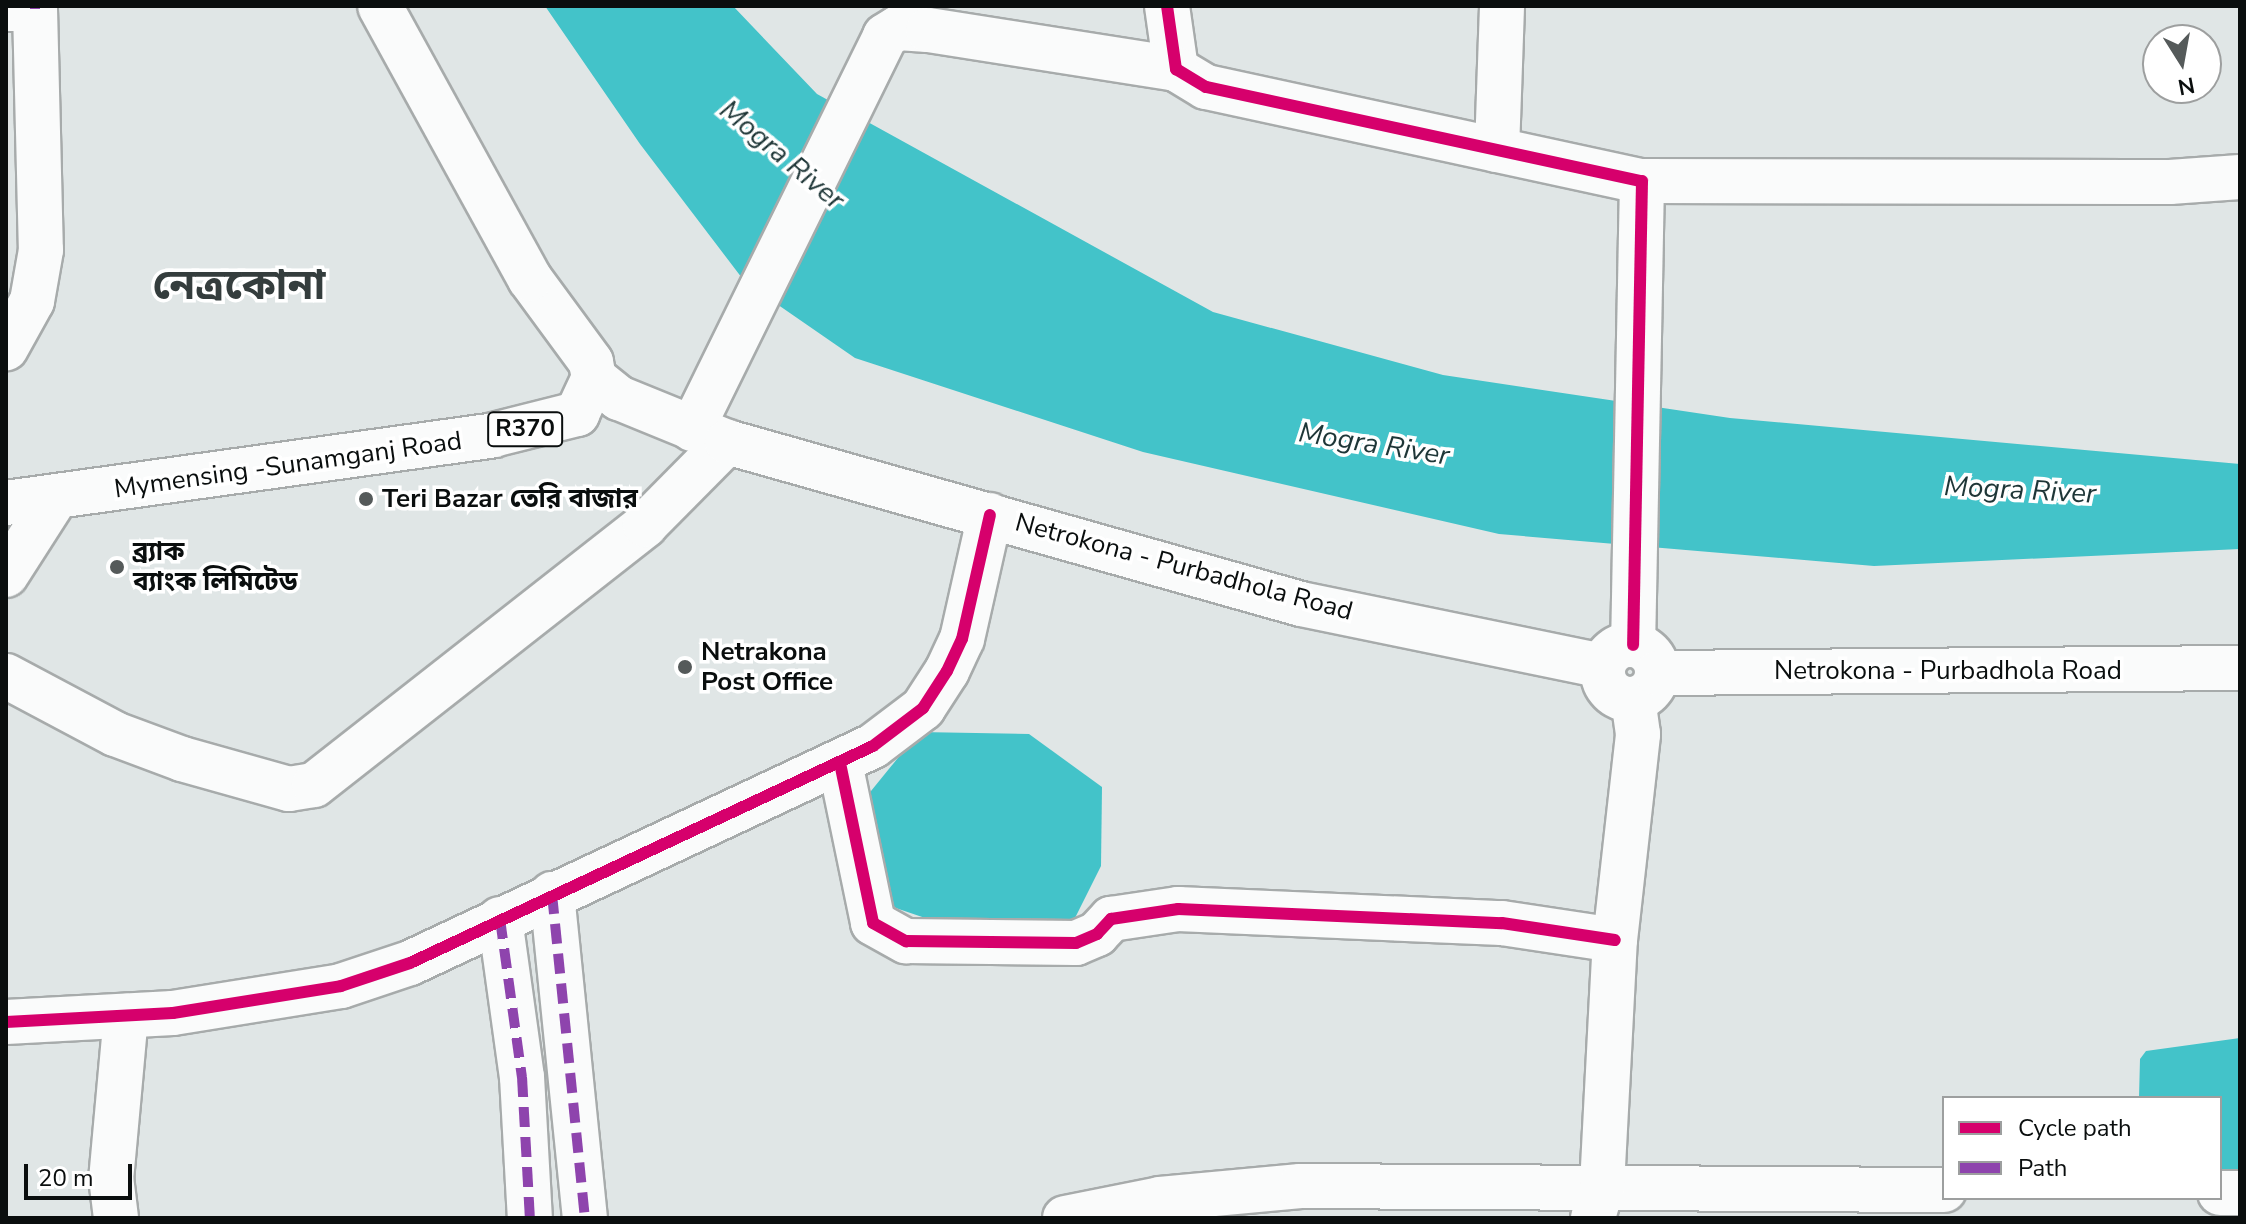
<!DOCTYPE html>
<html>
<head>
<meta charset="utf-8">
<style>
	body { margin:0 }
	#map { position:relative; width:2246px; height:1224px; overflow:hidden; background:#e0e6e6; font-family:"Nunito Sans","Noto Sans Bengali",sans-serif }
	div>[style] { position:absolute }
	.water>* { inset:0; background:#43c3c9 }
	.roads { filter:drop-shadow(2px 0 #a7abab) drop-shadow(-2px 0 #a7abab) drop-shadow(0 2px #a7abab) drop-shadow(0 -2px #a7abab) }
	.minor>* { height:44px; margin:-22px; padding:0 22px; transform-origin:22px; border-radius:22px; background:#fafbfb }
	.major>* { height:44px; margin:-22px; padding:0 22px; transform-origin:22px; border-radius:22px; background:#fafbfb }
	.major>.ring { margin:-22px; padding:0; box-sizing:content-box; background:none; border:44px solid #fafbfb; border-radius:50% }
	.quiet>* { height:10px; margin-top:-5px; transform-origin:0; background:repeating-linear-gradient(90deg,#8e44ad 0 20px,transparent 0 30px) }
	.cycleway>* { height:12px; margin:-6px; padding:0 6px; transform-origin:6px; border-radius:6px; background:#d6006c }
	.dots>* { width:22px; height:22px; translate:-50% -50%; box-sizing:border-box; border:4px solid #fff; border-radius:50% }
	span { translate:-50% -50%; white-space:nowrap; text-align:center; line-height:1.15; -webkit-text-stroke:7px #fff; paint-order:stroke }
	.shield-label span { padding:2px 6px; background:#fff; border:2px solid; border-radius:6px; -webkit-text-stroke-width:0 }
	.shield-label { font-size:24px; color:#0a0e0e; font-weight:700 }
	.street-label { font-size:26px; color:#0a0e0e }
	.poi-label { font-size:26px; color:#0a0e0e; font-weight:700 }
	.left { translate:0 -50%; text-align:left }
	.water-label { font-size:28px; color:#1e3637; font-style:italic }
	.town-label { font-size:42px; color:#343d3d; font-weight:700 }
	.frame { position:absolute; inset:0; border:8px solid #0a0e0e; pointer-events:none }
	.legend { position:absolute; left:1942px; top:1096px; width:280px; height:104px; box-sizing:border-box; background:#fff; border:2px solid #9d9f9f; margin:0; padding:10px 14px; list-style:none; font-size:24px; color:#0a0e0e }
	.legend li { display:flex; align-items:center; gap:16px; height:40px }
	.legend b { width:40px; border:2px solid #9d9f9f }
	.north { position:absolute; left:2142px; top:24px; width:80px; height:80px; box-sizing:border-box; background:#fff; border:2px solid #9d9f9f; border-radius:50%; rotate:169deg; font-size:22px; font-weight:700; line-height:32px; text-align:center; color:#0a0e0e }
	.north::after { content:''; display:block; margin:auto; width:28px; height:36px; background:#555a5a; clip-path:polygon(50% 0,100% 100%,50% 72%,0 100%) }
	.scale { position:absolute; left:24px; top:1164px; width:108px; height:36px; box-sizing:border-box; border:4px solid #0a0e0e; border-top:0; padding-left:10px; font-size:24px; line-height:28px; white-space:nowrap; color:#0a0e0e; -webkit-text-stroke:6px #fff; paint-order:stroke }
</style>
</head>
<body>
<div id="map">
	<div class="water">
		<div style="clip-path:polygon(545px 6px,733px 6px,817px 94px,1213px 312px,1443px 375px,1730px 418px,2240px 464px,2240px 549px,1874px 566px,1499px 534px,1143px 452px,855px 358px,745px 282px,640px 144px)"></div>
		<div style="clip-path:polygon(919px 732px,1029px 734px,1102px 787px,1101px 866px,1071px 926px,987px 939px,881px 903px,858px 807px)"></div>
		<div style="clip-path:polygon(2240px 1038px,2240px 1171px,2220px 1171px,2220px 1098px,2139px 1098px,2140px 1059px,2146px 1051px)"></div>
	</div>
	<div class="roads">
		<div class="minor">
			<div style="left:1167px;top:6px;width:64px;rotate:81.9deg"></div>
			<div style="left:1176px;top:69px;width:35px;rotate:31deg"></div>
			<div style="left:1206px;top:87px;width:446px;rotate:12.2deg"></div>
			<div style="left:1642px;top:181px;width:464px;rotate:91.1deg"></div>
			<div style="left:6px;top:9px;width:29px"></div>
			<div style="left:35px;top:9px;width:241px;rotate:88.6deg"></div>
			<div style="left:41px;top:250px;width:52px;rotate:100deg"></div>
			<div style="left:32px;top:301px;width:54px;rotate:119deg"></div>
			<div style="left:1497px;top:150px;width:144px;rotate:-88deg"></div>
			<div style="left:1642px;top:181px;width:528px;rotate:0.11deg"></div>
			<div style="left:2170px;top:182px;width:70px;rotate:-4.1deg"></div>
			<div style="left:692px;top:429px;width:438px;rotate:-63.8deg"></div>
			<div style="left:885px;top:36px;width:15px;rotate:-32deg"></div>
			<div style="left:898px;top:28px;width:30px;rotate:4deg"></div>
			<div style="left:928px;top:30px;width:251px;rotate:8.9deg"></div>
			<div style="left:6px;top:575px;width:93px;rotate:-57.3deg"></div>
			<div style="left:6px;top:676px;width:123px;rotate:28deg"></div>
			<div style="left:115px;top:734px;width:72px;rotate:20.5deg"></div>
			<div style="left:182px;top:759px;width:111px;rotate:15.7deg"></div>
			<div style="left:289px;top:789px;width:25px;rotate:-9deg"></div>
			<div style="left:314px;top:785px;width:421px;rotate:-38.1deg"></div>
			<div style="left:645px;top:525px;width:117px;rotate:-45.3deg"></div>
			<div style="left:840px;top:763px;width:163px;rotate:78.3deg"></div>
			<div style="left:873px;top:923px;width:38px;rotate:29deg"></div>
			<div style="left:906px;top:941px;width:170px;rotate:0.7deg"></div>
			<div style="left:1076px;top:943px;width:23px;rotate:-23deg"></div>
			<div style="left:1097px;top:934px;width:21px;rotate:-47deg"></div>
			<div style="left:1111px;top:919px;width:68px;rotate:-8.5deg"></div>
			<div style="left:1178px;top:909px;width:324px;rotate:2.5deg"></div>
			<div style="left:1502px;top:923px;width:114px;rotate:8.6deg"></div>
			<div style="left:552px;top:894px;width:326px;rotate:84.2deg"></div>
			<div style="left:500px;top:919px;width:160px;rotate:82.1deg"></div>
			<div style="left:522px;top:1077px;width:141px;rotate:86.8deg"></div>
			<div style="left:6px;top:1022px;width:167px;rotate:-3.1deg"></div>
			<div style="left:173px;top:1013px;width:170px;rotate:-9.1deg"></div>
			<div style="left:341px;top:986px;width:73px;rotate:-18.4deg"></div>
			<div style="left:410px;top:963px;width:511px;rotate:-25.11deg"></div>
			<div style="left:873px;top:746px;width:63px;rotate:-37.2deg"></div>
			<div style="left:923px;top:708px;width:44px;rotate:-57deg"></div>
			<div style="left:947px;top:671px;width:35px;rotate:-65deg"></div>
			<div style="left:962px;top:639px;width:127px;rotate:-77.3deg"></div>
			<div style="left:2220px;top:1193px;width:20px"></div>
			<div style="left:116px;top:1218px;width:38px;rotate:-97deg"></div>
			<div style="left:111px;top:1180px;width:165px;rotate:-84.8deg"></div>
			<div style="left:1065px;top:1218px;width:97px;rotate:-11.3deg"></div>
			<div style="left:1160px;top:1199px;width:141px;rotate:-5.3deg"></div>
			<div style="left:1300px;top:1186px;width:644px;rotate:0.36deg"></div>
			<div style="left:1593px;top:1218px;width:33px;rotate:-74deg"></div>
			<div style="left:1602px;top:1186px;width:246px;rotate:-87deg"></div>
			<div style="left:1615px;top:940px;width:207px;rotate:-83.6deg"></div>
			<div style="left:1638px;top:734px;width:35px;rotate:-98deg"></div>
		</div>
		<div class="major">
			<div style="left:594px;top:378px;width:32px;rotate:39deg"></div>
			<div style="left:619px;top:398px;width:117px;rotate:22.2deg"></div>
			<div style="left:727px;top:442px;width:596px;rotate:15.76deg"></div>
			<div style="left:1301px;top:604px;width:308px;rotate:11.6deg"></div>
			<div style="left:6px;top:503px;width:492px;rotate:-7.9deg"></div>
			<div style="left:493px;top:435px;width:87px;rotate:-14deg"></div>
			<div style="left:577px;top:414px;width:40px;rotate:-65deg"></div>
			<div style="left:594px;top:378px;width:16px;rotate:-101deg"></div>
			<div style="left:591px;top:362px;width:103px;rotate:-126.3deg"></div>
			<div style="left:530px;top:279px;width:311px;rotate:-118.8deg"></div>
			<div class="ring" style="left:1603px;top:645px;width:10px;height:10px"></div>
			<div style="left:1657px;top:673px;width:583px;rotate:-0.49deg"></div>
		</div>
	</div>
	<div class="quiet">
		<div style="left:35px;top:6px;width:3px;rotate:90deg"></div>
		<div style="left:552px;top:894px;width:326px;rotate:84.2deg"></div>
		<div style="left:500px;top:919px;width:160px;rotate:82.1deg"></div>
		<div style="left:522px;top:1077px;width:141px;rotate:86.8deg"></div>
	</div>
	<div class="cycleway">
		<div style="left:1167px;top:6px;width:64px;rotate:81.9deg"></div>
		<div style="left:1176px;top:69px;width:35px;rotate:31deg"></div>
		<div style="left:1206px;top:87px;width:446px;rotate:12.2deg"></div>
		<div style="left:1642px;top:181px;width:464px;rotate:91.1deg"></div>
		<div style="left:840px;top:763px;width:163px;rotate:78.3deg"></div>
		<div style="left:873px;top:923px;width:38px;rotate:29deg"></div>
		<div style="left:906px;top:941px;width:170px;rotate:0.7deg"></div>
		<div style="left:1076px;top:943px;width:23px;rotate:-23deg"></div>
		<div style="left:1097px;top:934px;width:21px;rotate:-47deg"></div>
		<div style="left:1111px;top:919px;width:68px;rotate:-8.5deg"></div>
		<div style="left:1178px;top:909px;width:324px;rotate:2.5deg"></div>
		<div style="left:1502px;top:923px;width:114px;rotate:8.6deg"></div>
		<div style="left:6px;top:1022px;width:167px;rotate:-3.1deg"></div>
		<div style="left:173px;top:1013px;width:170px;rotate:-9.1deg"></div>
		<div style="left:341px;top:986px;width:73px;rotate:-18.4deg"></div>
		<div style="left:410px;top:963px;width:511px;rotate:-25.11deg"></div>
		<div style="left:873px;top:746px;width:63px;rotate:-37.2deg"></div>
		<div style="left:923px;top:708px;width:44px;rotate:-57deg"></div>
		<div style="left:947px;top:671px;width:35px;rotate:-65deg"></div>
		<div style="left:962px;top:639px;width:127px;rotate:-77.3deg"></div>
	</div>
	<div class="dots">
		<div style="left:366px;top:499px;background:#555a5a"></div>
		<div style="left:117px;top:567px;background:#555a5a"></div>
		<div style="left:685px;top:667px;background:#555a5a"></div>
	</div>
	<div class="shield-label">
		<span style="left:525px;top:429px">R370</span>
	</div>
	<div class="street-label">
		<span style="left:288px;top:465px;rotate:-8deg">Mymensing -Sunamganj Road</span>
		<span style="left:1184px;top:567px;rotate:15deg">Netrokona - Purbadhola Road</span>
		<span style="left:1948px;top:671px">Netrokona - Purbadhola Road</span>
	</div>
	<div class="poi-label">
		<span class="left" style="left:382px;top:499px">Teri Bazar তেরি বাজার</span>
		<span class="left" style="left:133px;top:567px">ব্র্যাক<br>ব্যাংক লিমিটেড</span>
		<span class="left" style="left:701px;top:667px">Netrakona<br>Post Office</span>
	</div>
	<div class="water-label">
		<span style="left:782px;top:155px;rotate:40deg">Mogra River</span>
		<span style="left:1374px;top:444px;rotate:9deg">Mogra River</span>
		<span style="left:2020px;top:490px;rotate:3deg">Mogra River</span>
	</div>
	<div class="town-label">
		<span style="left:239px;top:286px">নেত্রকোনা</span>
	</div>
	<div class="frame"></div>
	<ul class="legend">
	<li><b style="height:10px;background:#d6006c"></b>Cycle path</li>
	<li><b style="height:10px;background:#8e44ad"></b>Path</li>
	</ul>
	<div class="north">N</div>
	<div class="scale">20 m</div>
</div>
</body>
</html>
